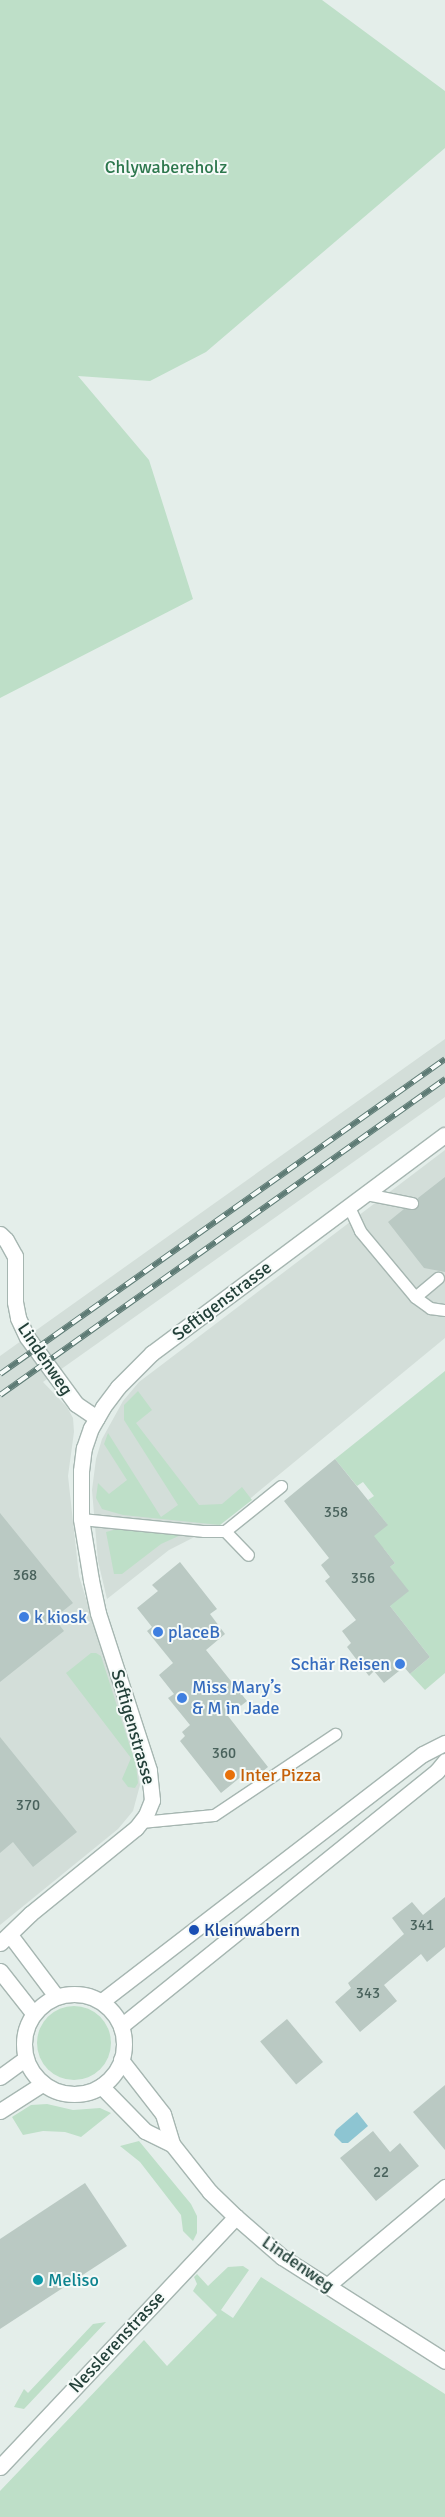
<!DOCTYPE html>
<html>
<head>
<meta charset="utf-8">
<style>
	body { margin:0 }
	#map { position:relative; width:445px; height:2517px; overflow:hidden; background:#e4eeea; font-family:Signika,sans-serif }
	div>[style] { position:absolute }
	.built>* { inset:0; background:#d3ded9 }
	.green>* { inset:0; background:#bedfc8 }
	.round { border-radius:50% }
	.water>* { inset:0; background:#8dc5d2 }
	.building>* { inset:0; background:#bac9c3; transform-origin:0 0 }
	.roads { filter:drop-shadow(1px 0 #a6b6b1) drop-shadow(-1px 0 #a6b6b1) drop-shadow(0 1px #a6b6b1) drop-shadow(0 -1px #a6b6b1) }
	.service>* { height:11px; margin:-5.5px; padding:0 5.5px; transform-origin:5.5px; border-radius:5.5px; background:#fff }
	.minor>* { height:15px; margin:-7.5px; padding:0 7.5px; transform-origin:7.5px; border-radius:7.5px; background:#fff }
	.tertiary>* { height:15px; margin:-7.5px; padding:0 7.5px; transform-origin:7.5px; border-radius:7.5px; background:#fff }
	.secondary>* { height:15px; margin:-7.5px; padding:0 7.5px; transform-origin:7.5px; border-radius:7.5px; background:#fff }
	.secondary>.ring { margin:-7.5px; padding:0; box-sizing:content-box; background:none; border:15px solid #fff; border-radius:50% }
	.rail>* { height:5.5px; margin-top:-2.75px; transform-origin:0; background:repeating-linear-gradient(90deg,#f5faf8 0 11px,#5e7b75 0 22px); box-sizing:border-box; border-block:1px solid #5e7b75 }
	.dots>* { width:14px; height:14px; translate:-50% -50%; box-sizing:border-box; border:2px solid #f5faf8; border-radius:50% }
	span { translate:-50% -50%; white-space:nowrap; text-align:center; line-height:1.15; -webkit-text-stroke:4px #f5faf8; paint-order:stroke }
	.number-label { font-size:15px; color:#49625c }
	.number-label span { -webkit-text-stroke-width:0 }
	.park-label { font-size:18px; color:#2d774d }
	.street-label { font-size:18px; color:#234039 }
	.shop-label { font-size:18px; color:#366cbe }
	.left { translate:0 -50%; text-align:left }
	.right { translate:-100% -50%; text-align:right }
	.food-label { font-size:18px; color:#c56008 }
	.transit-label { font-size:18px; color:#164399 }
	.culture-label { font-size:18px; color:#0d838f }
</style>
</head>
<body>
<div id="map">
	<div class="built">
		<div style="clip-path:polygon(445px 1039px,445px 1097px,43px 1382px,67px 1407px,73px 1418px,74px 1432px,68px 1476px,79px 1576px,137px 1764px,140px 1785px,133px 1811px,118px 1829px,0 1925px,0 1356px)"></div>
		<div style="clip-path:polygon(445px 1150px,445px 1338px,218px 1525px,169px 1550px,107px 1599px,98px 1561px,92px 1490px,96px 1459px,102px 1439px,123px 1401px,139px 1382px)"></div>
	</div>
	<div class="green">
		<div style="clip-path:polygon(0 0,322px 0,445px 91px,445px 148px,206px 352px,150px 381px,78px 376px,149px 460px,193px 599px,0 698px)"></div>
		<div style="clip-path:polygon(445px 1371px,445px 1673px,425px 1690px,410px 1674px,430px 1657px,390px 1606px,390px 1567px,395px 1563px,384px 1549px,368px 1540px,387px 1524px,368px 1500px,374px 1496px,363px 1482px,357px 1486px,335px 1459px)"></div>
		<div style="clip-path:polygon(138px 1391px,152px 1410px,136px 1423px,199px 1505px,222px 1504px,242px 1487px,252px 1500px,220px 1525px,123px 1515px,102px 1509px,96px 1498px,98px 1483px,109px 1494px,127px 1480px,104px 1444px,108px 1433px,161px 1517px,178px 1505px,124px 1420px,124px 1405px)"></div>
		<div style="clip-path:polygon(124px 1527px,183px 1534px,161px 1544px,122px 1574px,114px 1574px,106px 1532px)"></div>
		<div style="clip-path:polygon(91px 1653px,96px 1653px,101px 1656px,136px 1765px,138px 1783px,135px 1788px,128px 1787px,122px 1779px,131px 1758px,66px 1673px)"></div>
		<div class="round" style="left:37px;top:2006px;width:74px;height:74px"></div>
		<div style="clip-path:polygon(47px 2104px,73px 2110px,100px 2108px,111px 2113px,81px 2137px,65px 2132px,43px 2131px,23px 2135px,12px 2117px,31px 2105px)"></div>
		<div style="clip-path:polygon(139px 2141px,191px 2204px,197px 2216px,197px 2233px,193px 2241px,183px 2231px,181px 2215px,140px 2162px,120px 2146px)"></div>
		<div style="clip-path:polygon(243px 2266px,249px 2270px,221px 2310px,233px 2318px,261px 2277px,445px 2394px,445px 2517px,0 2517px,0 2491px,144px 2340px,167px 2366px,217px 2315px,193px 2291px,197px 2284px,194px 2277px,197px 2274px,208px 2286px,228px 2267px)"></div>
		<div style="clip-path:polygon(106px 2322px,24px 2409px,14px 2407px,24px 2389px,28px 2393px,93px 2324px)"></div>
	</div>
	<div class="water">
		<div style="clip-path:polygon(357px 2112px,368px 2126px,348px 2143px,342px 2143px,334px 2135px,336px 2130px)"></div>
	</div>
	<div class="building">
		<div style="clip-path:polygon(445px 1177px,445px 1272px,424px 1268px,388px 1222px,404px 1209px,417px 1208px,419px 1204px,418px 1198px)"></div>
		<div style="clip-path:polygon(335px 1459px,388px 1525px,374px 1536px,395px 1563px,390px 1567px,409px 1591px,390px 1606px,430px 1657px,410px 1674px,404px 1667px,384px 1683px,374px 1671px,369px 1676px,347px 1647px,351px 1643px,342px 1631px,356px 1620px,325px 1581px,330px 1577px,321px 1565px,329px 1558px,284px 1501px)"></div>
		<div style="clip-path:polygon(0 1513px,73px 1603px,54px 1618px,64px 1631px,0 1682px)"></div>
		<div style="clip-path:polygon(180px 1562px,217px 1609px,210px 1614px,225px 1634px,206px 1650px,247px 1701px,228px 1716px,268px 1767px,248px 1783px,242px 1776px,221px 1793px,180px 1741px,185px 1736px,182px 1732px,190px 1725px,168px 1698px,174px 1694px,159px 1675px,173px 1663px,147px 1631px,152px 1627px,137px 1608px,158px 1591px,152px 1585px)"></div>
		<div style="clip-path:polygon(0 1737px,77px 1832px,33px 1867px,13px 1842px,0 1853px)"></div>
		<div style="clip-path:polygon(445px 1897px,445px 1947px,427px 1962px,421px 1954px,384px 1985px,397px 2001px,360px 2032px,335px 2002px,351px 1988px,348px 1983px,404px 1934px,392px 1918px,412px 1902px,423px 1915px)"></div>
		<div style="left:287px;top:2019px;width:56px;height:35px;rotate:50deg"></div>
		<div style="clip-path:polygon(445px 2085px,445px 2150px,413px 2112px)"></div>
		<div style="clip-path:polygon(373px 2131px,390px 2152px,400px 2143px,419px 2166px,376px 2201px,340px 2158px)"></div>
		<div style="clip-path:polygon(85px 2183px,127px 2246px,0 2329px,0 2239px)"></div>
	</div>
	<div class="roads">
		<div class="service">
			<div style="left:366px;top:1194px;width:47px;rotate:11.1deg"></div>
			<div style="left:349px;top:1207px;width:26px;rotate:65deg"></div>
			<div style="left:360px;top:1231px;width:86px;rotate:50.2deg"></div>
			<div style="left:415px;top:1297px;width:19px;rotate:36deg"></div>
			<div style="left:430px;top:1308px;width:15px;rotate:8deg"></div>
			<div style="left:415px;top:1297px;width:30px;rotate:-40deg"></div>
			<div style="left:81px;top:1519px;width:124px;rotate:5.6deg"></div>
			<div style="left:204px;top:1531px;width:21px"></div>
			<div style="left:225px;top:1531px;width:72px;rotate:-38.8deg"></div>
			<div style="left:225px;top:1531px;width:33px;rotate:46deg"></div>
			<div style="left:141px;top:1822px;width:73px;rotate:-5.5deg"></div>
			<div style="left:214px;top:1815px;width:146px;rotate:-33.8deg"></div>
		</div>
		<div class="minor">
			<div style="left:0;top:1234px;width:8px;rotate:45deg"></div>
			<div style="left:6px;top:1240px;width:18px;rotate:61deg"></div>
			<div style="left:15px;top:1256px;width:46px;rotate:90deg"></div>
			<div style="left:15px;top:1302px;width:16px;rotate:79deg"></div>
			<div style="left:18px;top:1318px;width:21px;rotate:65deg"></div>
			<div style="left:27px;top:1337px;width:83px;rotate:53.8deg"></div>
			<div style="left:76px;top:1404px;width:25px;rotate:34deg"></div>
			<div style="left:121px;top:2060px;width:68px;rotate:52.1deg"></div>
			<div style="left:163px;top:2114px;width:31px;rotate:73deg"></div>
			<div style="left:172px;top:2144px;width:61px;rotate:51.6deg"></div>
			<div style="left:210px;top:2192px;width:36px;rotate:44deg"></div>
			<div style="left:236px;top:2217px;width:61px;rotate:41deg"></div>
			<div style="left:282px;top:2257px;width:193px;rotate:32.5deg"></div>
			<div style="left:101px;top:2086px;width:63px;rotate:45.6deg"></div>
			<div style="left:145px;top:2131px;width:30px;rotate:26deg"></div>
			<div style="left:328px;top:2285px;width:153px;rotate:-39.9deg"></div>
			<div style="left:0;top:2467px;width:344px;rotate:-46.7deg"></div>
		</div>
		<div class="tertiary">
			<div style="left:10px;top:1935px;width:76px;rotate:53deg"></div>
			<div style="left:0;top:1943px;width:42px;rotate:-44deg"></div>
			<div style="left:30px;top:1914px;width:136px;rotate:-39.1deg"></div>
			<div style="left:136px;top:1828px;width:16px;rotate:-52deg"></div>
			<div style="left:146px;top:1815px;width:16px;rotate:-68deg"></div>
			<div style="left:152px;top:1800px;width:30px;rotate:-96deg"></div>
			<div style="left:149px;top:1770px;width:165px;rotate:-108deg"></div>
			<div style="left:98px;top:1613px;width:34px;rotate:-102deg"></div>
			<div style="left:91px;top:1580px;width:62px;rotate:-99.3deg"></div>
			<div style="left:81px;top:1519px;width:48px;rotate:-90deg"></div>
			<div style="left:81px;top:1471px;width:23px;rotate:-83deg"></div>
			<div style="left:84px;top:1448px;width:21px;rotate:-71deg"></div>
			<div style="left:91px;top:1428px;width:24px;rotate:-60deg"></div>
			<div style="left:103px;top:1407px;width:25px;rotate:-53deg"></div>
			<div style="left:118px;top:1387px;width:48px;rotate:-45deg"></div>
			<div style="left:152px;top:1353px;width:365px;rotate:-36.7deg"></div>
			<div style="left:0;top:1971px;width:53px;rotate:51.8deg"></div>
		</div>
		<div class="secondary">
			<div class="ring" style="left:24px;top:1994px;width:85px;height:85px"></div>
			<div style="left:102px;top:2001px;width:405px;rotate:-37.6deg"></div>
			<div style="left:423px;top:1754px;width:25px;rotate:-27deg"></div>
			<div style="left:121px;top:2026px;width:406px;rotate:-38.9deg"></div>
			<div style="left:437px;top:1771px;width:13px;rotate:-51deg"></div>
			<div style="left:0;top:2077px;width:31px;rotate:-36deg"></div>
			<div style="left:0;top:2111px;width:50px;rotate:-32.7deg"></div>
		</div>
	</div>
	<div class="rail">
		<div style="left:0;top:1374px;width:545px;rotate:-35.29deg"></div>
		<div style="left:0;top:1395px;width:546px;rotate:-35.38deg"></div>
	</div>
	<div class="dots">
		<div style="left:24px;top:1617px;background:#3f7fe0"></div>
		<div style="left:158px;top:1632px;background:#3f7fe0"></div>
		<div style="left:400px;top:1664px;background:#3f7fe0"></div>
		<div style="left:182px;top:1698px;background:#3f7fe0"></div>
		<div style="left:230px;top:1775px;background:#e8710a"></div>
		<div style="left:194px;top:1930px;background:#1a4fb4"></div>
		<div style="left:38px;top:2280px;background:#0f9aa8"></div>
	</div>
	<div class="number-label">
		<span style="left:336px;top:1513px">358</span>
		<span style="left:25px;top:1576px">368</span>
		<span style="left:363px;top:1579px">356</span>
		<span style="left:224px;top:1754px">360</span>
		<span style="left:28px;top:1806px">370</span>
		<span style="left:422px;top:1926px">341</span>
		<span style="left:368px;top:1994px">343</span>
		<span style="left:381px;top:2173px">22</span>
	</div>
	<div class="park-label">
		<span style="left:166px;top:167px">Chlywabereholz</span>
	</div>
	<div class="street-label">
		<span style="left:222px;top:1301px;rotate:-37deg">Seftigenstrasse</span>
		<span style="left:45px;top:1359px;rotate:56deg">Lindenweg</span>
		<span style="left:133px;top:1727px;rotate:74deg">Seftigenstrasse</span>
		<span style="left:298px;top:2264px;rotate:35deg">Lindenweg</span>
		<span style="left:117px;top:2342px;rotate:-47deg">Nesslerenstrasse</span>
	</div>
	<div class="shop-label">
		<span class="left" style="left:34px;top:1617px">k kiosk</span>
		<span class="left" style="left:168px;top:1632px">placeB</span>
		<span class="right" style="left:390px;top:1664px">Schär Reisen</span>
		<span class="left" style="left:192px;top:1698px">Miss Mary’s<br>&amp; M in Jade</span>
	</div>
	<div class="food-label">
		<span class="left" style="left:240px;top:1775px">Inter Pizza</span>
	</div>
	<div class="transit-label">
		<span class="left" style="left:204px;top:1930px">Kleinwabern</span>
	</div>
	<div class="culture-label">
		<span class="left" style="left:48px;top:2280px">Meliso</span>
	</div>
</div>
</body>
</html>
